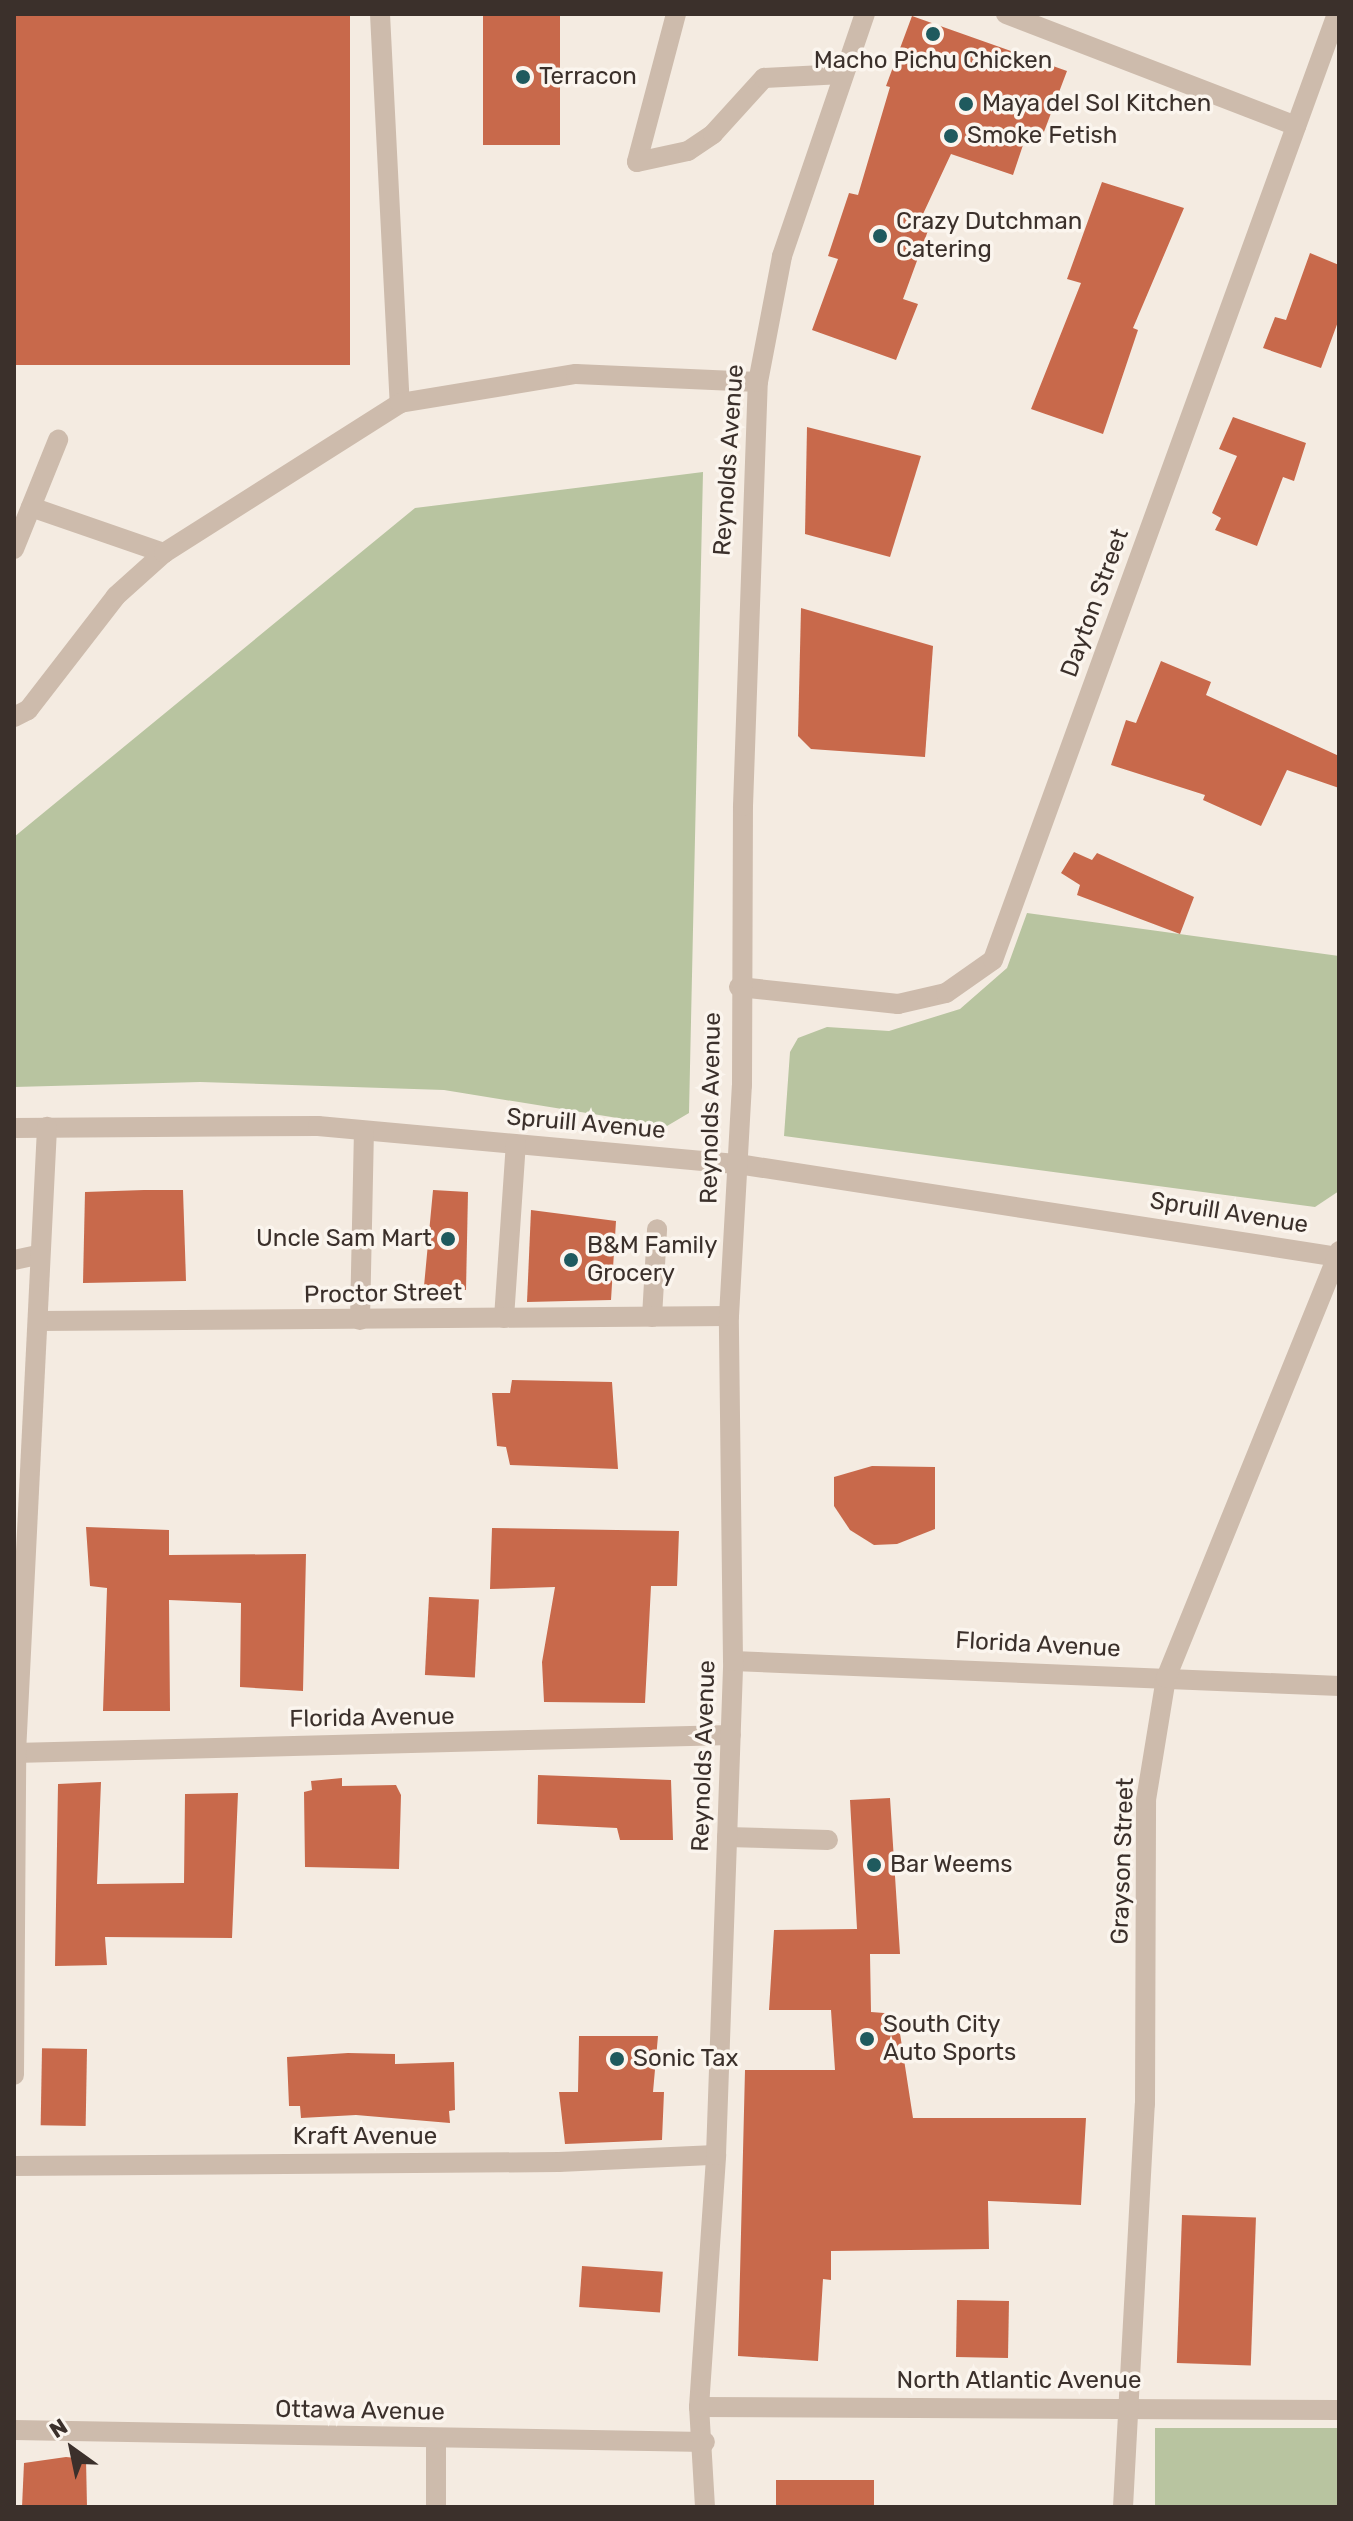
<!DOCTYPE html>
<html>
<head>
<meta charset="utf-8">
<style>
	body { margin:0 }
	#map { position:relative; width:1353px; height:2521px; overflow:hidden; background:#f4ebe1; font-family:Rubik,sans-serif }
	div>[style] { position:absolute }
	.green>* { inset:0; background:#b8c4a0; transform-origin:0 0 }
	.building>* { inset:0; background:#c8694b; transform-origin:0 0 }
	.minor>* { height:20px; margin:-10px; padding:0 10px; transform-origin:10px; border-radius:10px; background:#cdbbac }
	.dots>* { width:22px; height:22px; translate:-50% -50%; box-sizing:border-box; border:4px solid #fbf5ee; border-radius:50% }
	span { translate:-50% -50%; white-space:nowrap; text-align:center; line-height:1.15; -webkit-text-stroke:7px #fbf5ee; paint-order:stroke }
	.poi-label { font-size:24px; color:#3b302b }
	.left { translate:0 -50%; text-align:left }
	.right { translate:-100% -50%; text-align:right }
	.street-label { font-size:24px; color:#3b302b }
	.frame { position:absolute; inset:0; border:16px solid #3b302b; pointer-events:none }
	.north { position:absolute; left:32px; top:2409px; width:80px; height:80px; -webkit-text-stroke:6px #fbf5ee; paint-order:stroke; rotate:327deg; font-size:22px; font-weight:700; line-height:32px; text-align:center; color:#3b302b }
	.north::after { content:''; display:block; margin:auto; width:28px; height:36px; background:#3b302b; clip-path:polygon(50% 0,100% 100%,50% 72%,0 100%) }
</style>
</head>
<body>
<div id="map">
	<div class="green">
		<div style="clip-path:polygon(703px 472px,689px 1113px,667px 1126px,444px 1090px,200px 1082px,14px 1087px,14px 837px,415px 508px)"></div>
		<div style="clip-path:polygon(1027px 913px,1339px 956px,1339px 1191px,1315px 1207px,784px 1136px,790px 1052px,798px 1038px,827px 1027px,889px 1031px,960px 1009px,1007px 968px)"></div>
		<div style="left:1155px;top:2428px;width:184px;height:79px"></div>
	</div>
	<div class="building">
		<div style="left:14px;top:14px;width:336px;height:351px"></div>
		<div style="left:483px;top:14px;width:77px;height:131px"></div>
		<div style="clip-path:polygon(912px 16px,1067px 71px,1042px 137px,1027px 133px,1013px 175px,951px 154px,923px 214px,933px 217px,903px 299px,918px 304px,896px 360px,812px 330px,838px 259px,828px 256px,849px 193px,858px 195px,890px 87px,886px 86px)"></div>
		<div style="clip-path:polygon(1102px 182px,1184px 208px,1133px 328px,1138px 330px,1103px 434px,1031px 409px,1081px 283px,1067px 279px)"></div>
		<div style="clip-path:polygon(1310px 253px,1339px 265px,1339px 319px,1321px 368px,1263px 348px,1275px 317px,1286px 320px)"></div>
		<div style="clip-path:polygon(1233px 417px,1306px 443px,1294px 481px,1283px 477px,1257px 546px,1215px 530px,1221px 518px,1212px 513px,1237px 456px,1219px 449px)"></div>
		<div style="clip-path:polygon(807px 427px,921px 456px,890px 557px,805px 534px)"></div>
		<div style="clip-path:polygon(801px 608px,933px 646px,925px 757px,811px 749px,798px 736px)"></div>
		<div style="clip-path:polygon(1161px 661px,1211px 682px,1206px 695px,1339px 756px,1339px 788px,1287px 770px,1261px 826px,1203px 800px,1205px 795px,1111px 765px,1126px 720px,1136px 723px)"></div>
		<div style="clip-path:polygon(1074px 852px,1092px 860px,1097px 853px,1194px 897px,1180px 934px,1077px 895px,1080px 885px,1061px 873px)"></div>
		<div style="clip-path:polygon(144px 1190px,183px 1190px,186px 1281px,83px 1283px,85px 1192px)"></div>
		<div style="clip-path:polygon(433px 1190px,468px 1192px,466px 1290px,424px 1286px)"></div>
		<div style="clip-path:polygon(531px 1210px,616px 1221px,611px 1300px,527px 1302px)"></div>
		<div style="clip-path:polygon(512px 1380px,612px 1382px,618px 1469px,510px 1465px,506px 1447px,497px 1446px,492px 1393px,510px 1393px)"></div>
		<div style="clip-path:polygon(872px 1466px,935px 1467px,935px 1529px,897px 1544px,874px 1545px,850px 1530px,834px 1506px,834px 1477px)"></div>
		<div style="clip-path:polygon(86px 1527px,169px 1530px,169px 1555px,306px 1554px,303px 1691px,240px 1687px,241px 1603px,169px 1600px,170px 1711px,103px 1711px,107px 1588px,90px 1586px)"></div>
		<div style="clip-path:polygon(492px 1528px,679px 1531px,677px 1586px,651px 1586px,645px 1703px,544px 1702px,542px 1662px,555px 1587px,490px 1589px)"></div>
		<div style="left:429px;top:1597px;width:50px;height:78px;rotate:3deg"></div>
		<div style="clip-path:polygon(538px 1775px,671px 1780px,673px 1840px,620px 1840px,617px 1828px,537px 1824px)"></div>
		<div style="clip-path:polygon(342px 1778px,342px 1786px,396px 1785px,401px 1795px,399px 1869px,305px 1867px,304px 1792px,312px 1790px,311px 1781px)"></div>
		<div style="clip-path:polygon(101px 1782px,97px 1884px,184px 1883px,185px 1794px,238px 1793px,232px 1938px,105px 1937px,107px 1965px,55px 1966px,58px 1784px)"></div>
		<div style="clip-path:polygon(890px 1798px,900px 1954px,870px 1954px,871px 2012px,897px 2014px,913px 2118px,1086px 2118px,1081px 2205px,988px 2201px,989px 2249px,831px 2251px,831px 2280px,823px 2279px,818px 2361px,738px 2356px,745px 2070px,835px 2070px,831px 2010px,769px 2010px,774px 1930px,857px 1929px,850px 1800px)"></div>
		<div style="clip-path:polygon(579px 2036px,658px 2036px,653px 2092px,664px 2092px,662px 2140px,565px 2144px,559px 2092px,578px 2092px)"></div>
		<div style="left:87px;top:2049px;width:77px;height:45px;rotate:91deg"></div>
		<div style="clip-path:polygon(348px 2053px,395px 2054px,395px 2064px,454px 2062px,455px 2110px,449px 2111px,450px 2123px,356px 2115px,301px 2118px,300px 2106px,289px 2106px,287px 2057px)"></div>
		<div style="left:1182px;top:2215px;width:74px;height:148px;rotate:2deg"></div>
		<div style="left:582px;top:2266px;width:81px;height:41px;rotate:4deg"></div>
		<div style="left:957px;top:2300px;width:52px;height:57px;rotate:1deg"></div>
		<div style="clip-path:polygon(66px 2457px,86px 2459px,87px 2507px,22px 2507px,24px 2463px)"></div>
		<div style="left:776px;top:2480px;width:98px;height:27px"></div>
	</div>
	<div class="minor">
		<div style="left:380px;top:14px;width:390px;rotate:87.1deg"></div>
		<div style="left:676px;top:14px;width:153px;rotate:104.8deg"></div>
		<div style="left:637px;top:162px;width:52px;rotate:-12.2deg"></div>
		<div style="left:688px;top:151px;width:30px;rotate:-34deg"></div>
		<div style="left:713px;top:134px;width:76px;rotate:-47.7deg"></div>
		<div style="left:764px;top:78px;width:79px;rotate:-2.9deg"></div>
		<div style="left:1006px;top:14px;width:311px;rotate:21.1deg"></div>
		<div style="left:31px;top:507px;width:141px;rotate:19.1deg"></div>
		<div style="left:14px;top:549px;width:118px;rotate:-68deg"></div>
		<div style="left:14px;top:717px;width:16px;rotate:-27deg"></div>
		<div style="left:28px;top:710px;width:144px;rotate:-52.3deg"></div>
		<div style="left:116px;top:596px;width:64px;rotate:-41.9deg"></div>
		<div style="left:164px;top:553px;width:280px;rotate:-32.4deg"></div>
		<div style="left:400px;top:403px;width:178px;rotate:-9.4deg"></div>
		<div style="left:576px;top:374px;width:182px;rotate:2.5deg"></div>
		<div style="left:739px;top:987px;width:160px;rotate:6.1deg"></div>
		<div style="left:898px;top:1004px;width:49px;rotate:-12.9deg"></div>
		<div style="left:946px;top:993px;width:57px;rotate:-35.1deg"></div>
		<div style="left:993px;top:960px;width:1007px;rotate:-70.02deg"></div>
		<div style="left:14px;top:1128px;width:304px;rotate:-0.4deg"></div>
		<div style="left:318px;top:1126px;width:422px;rotate:5.2deg"></div>
		<div style="left:738px;top:1164px;width:608px;rotate:8.8deg"></div>
		<div style="left:14px;top:1260px;width:25px;rotate:-12deg"></div>
		<div style="left:652px;top:1317px;width:88px;rotate:-86.7deg"></div>
		<div style="left:504px;top:1318px;width:174px;rotate:-86.1deg"></div>
		<div style="left:360px;top:1320px;width:189px;rotate:-88.8deg"></div>
		<div style="left:38px;top:1321px;width:691px;rotate:-0.41deg"></div>
		<div style="left:733px;top:1661px;width:607px;rotate:2.36deg"></div>
		<div style="left:14px;top:1753px;width:717px;rotate:-1.44deg"></div>
		<div style="left:727px;top:1837px;width:101px;rotate:1.7deg"></div>
		<div style="left:14px;top:2075px;width:322px;rotate:-89.6deg"></div>
		<div style="left:16px;top:1753px;width:627px;rotate:-87.16deg"></div>
		<div style="left:14px;top:2166px;width:545px;rotate:-0.42deg"></div>
		<div style="left:559px;top:2162px;width:157px;rotate:-2.6deg"></div>
		<div style="left:699px;top:2407px;width:640px;rotate:0.27deg"></div>
		<div style="left:14px;top:2430px;width:691px;rotate:0.99deg"></div>
		<div style="left:436px;top:2507px;width:69px;rotate:-90deg"></div>
		<div style="left:705px;top:2507px;width:100px;rotate:-93.4deg"></div>
		<div style="left:699px;top:2407px;width:253px;rotate:-86.1deg"></div>
		<div style="left:716px;top:2155px;width:494px;rotate:-88deg"></div>
		<div style="left:733px;top:1661px;width:345px;rotate:-90.7deg"></div>
		<div style="left:729px;top:1316px;width:231px;rotate:-86.8deg"></div>
		<div style="left:742px;top:1085px;width:279px;rotate:-89.8deg"></div>
		<div style="left:743px;top:806px;width:424px;rotate:-88deg"></div>
		<div style="left:758px;top:382px;width:128px;rotate:-79.2deg"></div>
		<div style="left:782px;top:256px;width:256px;rotate:-71.1deg"></div>
		<div style="left:1123px;top:2507px;width:404px;rotate:-86.9deg"></div>
		<div style="left:1145px;top:2104px;width:304px;rotate:-89.8deg"></div>
		<div style="left:1146px;top:1800px;width:124px;rotate:-80.7deg"></div>
		<div style="left:1166px;top:1678px;width:461px;rotate:-67.9deg"></div>
	</div>
	<div class="dots">
		<div style="left:933px;top:34px;background:#1f5a5e"></div>
		<div style="left:523px;top:77px;background:#1f5a5e"></div>
		<div style="left:966px;top:104px;background:#1f5a5e"></div>
		<div style="left:951px;top:136px;background:#1f5a5e"></div>
		<div style="left:880px;top:236px;background:#1f5a5e"></div>
		<div style="left:448px;top:1239px;background:#1f5a5e"></div>
		<div style="left:571px;top:1260px;background:#1f5a5e"></div>
		<div style="left:874px;top:1865px;background:#1f5a5e"></div>
		<div style="left:867px;top:2039px;background:#1f5a5e"></div>
		<div style="left:617px;top:2059px;background:#1f5a5e"></div>
	</div>
	<div class="poi-label">
		<span style="left:933px;top:61px">Macho Pichu Chicken</span>
		<span class="left" style="left:539px;top:77px">Terracon</span>
		<span class="left" style="left:982px;top:104px">Maya del Sol Kitchen</span>
		<span class="left" style="left:967px;top:136px">Smoke Fetish</span>
		<span class="left" style="left:896px;top:236px">Crazy Dutchman<br>Catering</span>
		<span class="right" style="left:432px;top:1239px">Uncle Sam Mart</span>
		<span class="left" style="left:587px;top:1260px">B&amp;M Family<br>Grocery</span>
		<span class="left" style="left:890px;top:1865px">Bar Weems</span>
		<span class="left" style="left:883px;top:2039px">South City<br>Auto Sports</span>
		<span class="left" style="left:633px;top:2059px">Sonic Tax</span>
	</div>
	<div class="street-label">
		<span style="left:729px;top:460px;rotate:-86deg">Reynolds Avenue</span>
		<span style="left:1095px;top:603px;rotate:-70deg">Dayton Street</span>
		<span style="left:711px;top:1108px;rotate:-89deg">Reynolds Avenue</span>
		<span style="left:586px;top:1124px;rotate:5deg">Spruill Avenue</span>
		<span style="left:1229px;top:1213px;rotate:9deg">Spruill Avenue</span>
		<span style="left:383px;top:1294px;rotate:-1deg">Proctor Street</span>
		<span style="left:1038px;top:1645px;rotate:3deg">Florida Avenue</span>
		<span style="left:372px;top:1718px;rotate:-1deg">Florida Avenue</span>
		<span style="left:704px;top:1756px;rotate:-88deg">Reynolds Avenue</span>
		<span style="left:1123px;top:1861px;rotate:-88deg">Grayson Street</span>
		<span style="left:365px;top:2137px">Kraft Avenue</span>
		<span style="left:1019px;top:2381px">North Atlantic Avenue</span>
		<span style="left:360px;top:2411px;rotate:1deg">Ottawa Avenue</span>
	</div>
	<div class="frame"></div>
	<div class="north">N</div>
</div>
</body>
</html>
